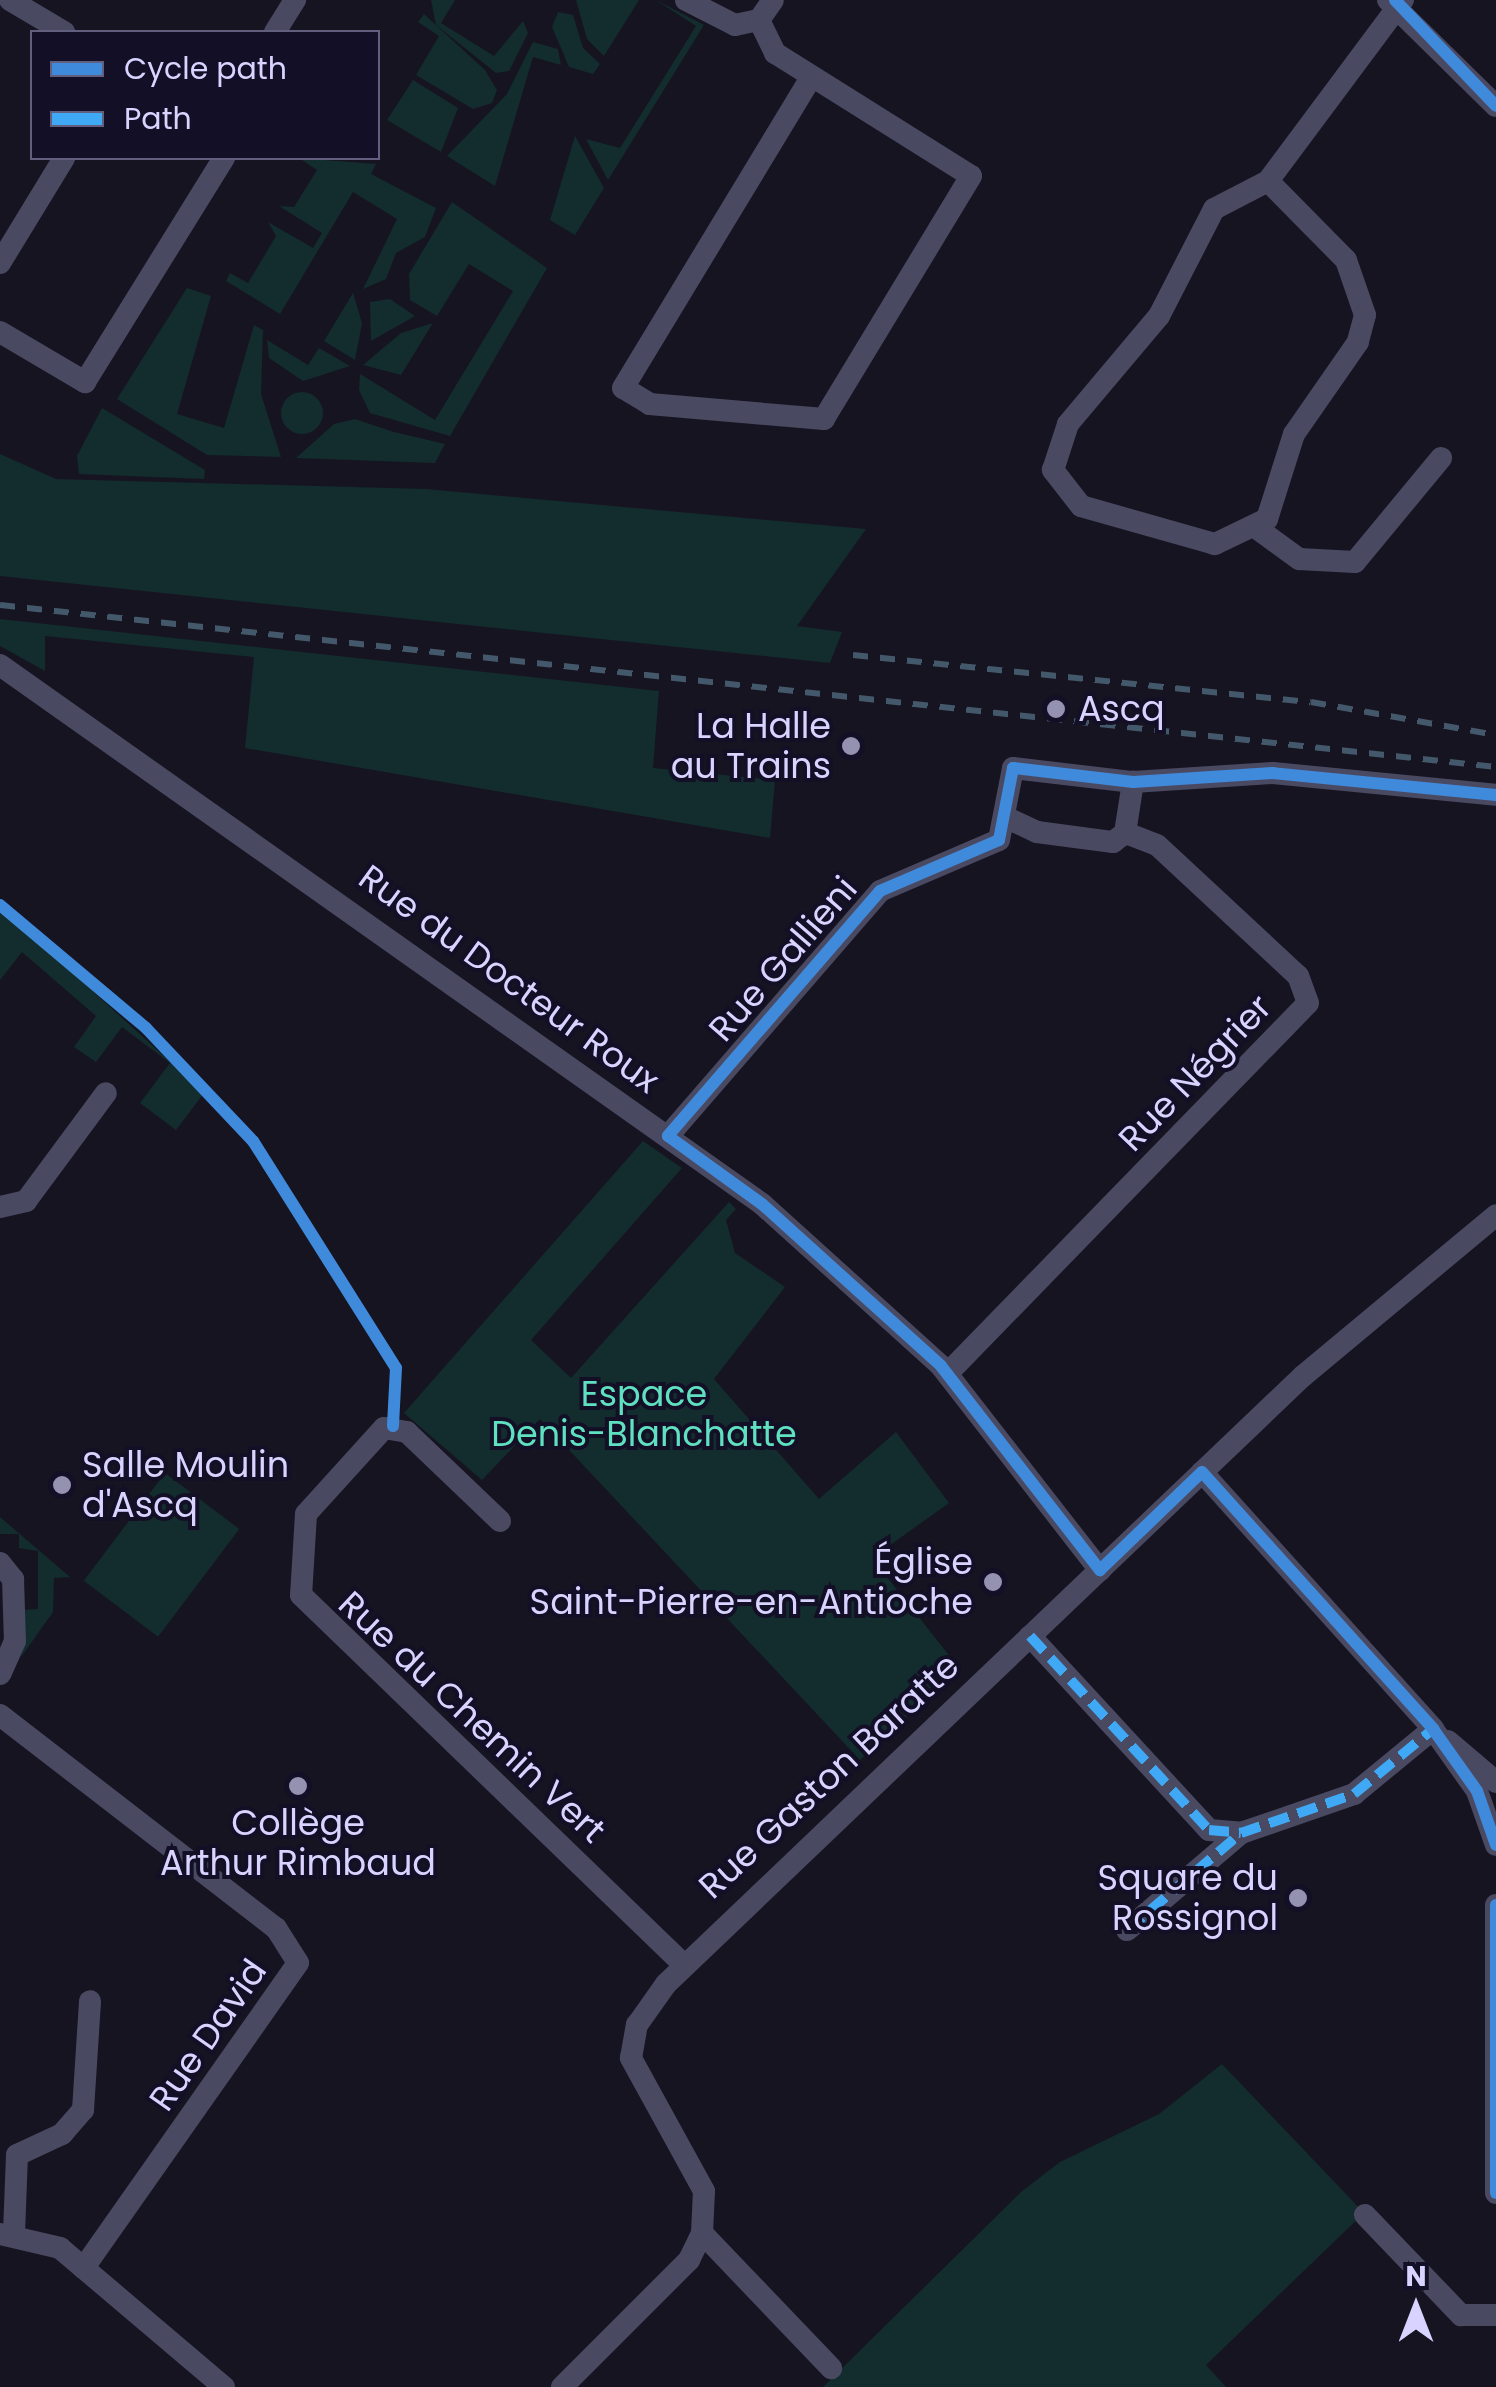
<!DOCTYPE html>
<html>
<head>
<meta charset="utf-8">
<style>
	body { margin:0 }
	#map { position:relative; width:1496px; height:2387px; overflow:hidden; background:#161421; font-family:Poppins,sans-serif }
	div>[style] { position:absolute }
	.green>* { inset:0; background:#132c2d; transform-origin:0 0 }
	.round { border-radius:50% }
	.minor>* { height:22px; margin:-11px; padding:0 11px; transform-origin:11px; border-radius:11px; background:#4a4962 }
	.rail>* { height:6px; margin-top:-3px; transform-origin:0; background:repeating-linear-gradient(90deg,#43596b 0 15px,transparent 0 27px) }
	.quiet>* { height:10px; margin-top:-5px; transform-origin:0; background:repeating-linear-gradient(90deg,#3fa9f5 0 20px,transparent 0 30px) }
	.cycleway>* { height:12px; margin:-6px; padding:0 6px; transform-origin:6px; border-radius:6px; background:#408adc }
	.dots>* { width:28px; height:28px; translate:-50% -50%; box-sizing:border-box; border:5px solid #130f26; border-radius:50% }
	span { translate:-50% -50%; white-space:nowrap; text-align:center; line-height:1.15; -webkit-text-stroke:8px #130f26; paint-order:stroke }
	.poi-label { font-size:35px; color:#d9d4ff }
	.left { translate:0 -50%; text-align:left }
	.right { translate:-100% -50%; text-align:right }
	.street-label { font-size:35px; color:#d9d4ff }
	.park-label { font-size:35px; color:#5fe0c0 }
	.legend { position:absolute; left:30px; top:30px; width:350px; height:130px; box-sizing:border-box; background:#130f26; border:2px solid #625e7d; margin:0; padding:12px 18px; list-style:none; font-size:30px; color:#d9d4ff }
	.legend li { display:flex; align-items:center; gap:20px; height:50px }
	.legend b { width:50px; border:2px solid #625e7d }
	.north { position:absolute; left:1366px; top:2257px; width:100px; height:100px; -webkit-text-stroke:8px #130f26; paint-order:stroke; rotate:0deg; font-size:28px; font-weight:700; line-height:40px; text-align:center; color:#d9d4ff }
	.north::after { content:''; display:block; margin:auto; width:35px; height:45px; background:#d9d4ff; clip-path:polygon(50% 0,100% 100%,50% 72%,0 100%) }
</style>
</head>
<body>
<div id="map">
	<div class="green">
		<div style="clip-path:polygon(431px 0,455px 0,441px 23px,494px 56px,523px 21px,528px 33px,509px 71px,496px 73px,436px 25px)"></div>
		<div style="clip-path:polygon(576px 0,639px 0,604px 56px,587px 39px)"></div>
		<div style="clip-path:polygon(656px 0,704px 25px,608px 180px,586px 139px,620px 148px,696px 26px)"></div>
		<div style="clip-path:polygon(558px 12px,573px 15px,583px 48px,600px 64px,593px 74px,569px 67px,552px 27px)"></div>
		<div style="clip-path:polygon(424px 14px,485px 70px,497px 90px,492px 103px,473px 109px,416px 75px,439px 36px,418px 22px)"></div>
		<div style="clip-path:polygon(533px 42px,558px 49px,561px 65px,533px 57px,495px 186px,447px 156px,507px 94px)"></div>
		<div style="clip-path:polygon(413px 80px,458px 108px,441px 152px,387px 120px)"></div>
		<div style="clip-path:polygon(575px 136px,604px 188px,575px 235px,550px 220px)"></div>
		<div style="clip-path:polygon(299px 158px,376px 164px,371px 174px,436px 208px,425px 237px,396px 253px,386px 279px,363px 289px,397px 219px,353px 192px,280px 314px,226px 281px,230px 273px,248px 283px,276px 236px,268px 222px,313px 248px,322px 233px,279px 206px,294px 207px,317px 170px)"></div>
		<div style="clip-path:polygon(452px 202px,547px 268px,450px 436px,370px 413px,359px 390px,360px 374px,435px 420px,513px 291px,469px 264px,437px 316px,410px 300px,409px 274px)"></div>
		<div style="clip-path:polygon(187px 288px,211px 296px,177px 414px,224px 428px,254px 325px,263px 330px,261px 394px,281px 457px,207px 455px,117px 399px)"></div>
		<div style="clip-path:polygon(353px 293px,362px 323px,355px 360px,324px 341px)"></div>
		<div style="clip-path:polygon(390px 299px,415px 316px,371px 341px,370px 302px)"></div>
		<div style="clip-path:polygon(433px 323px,401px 375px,363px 365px,401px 333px)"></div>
		<div style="clip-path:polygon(267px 340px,308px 365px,319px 348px,350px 366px,303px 381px,269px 358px)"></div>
		<div class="round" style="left:281px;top:392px;width:42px;height:42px"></div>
		<div style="clip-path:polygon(102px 408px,205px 470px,204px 479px,79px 474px,77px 456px)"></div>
		<div style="clip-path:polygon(355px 419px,394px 432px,445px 444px,435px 463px,296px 458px,334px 424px)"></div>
		<div style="clip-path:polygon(0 454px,56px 479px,426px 489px,866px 529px,797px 626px,842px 632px,830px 663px,0 576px)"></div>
		<div style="clip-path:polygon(0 619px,659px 691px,653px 768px,775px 780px,770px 838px,245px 748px,254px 657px,45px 636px,45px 671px,0 646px)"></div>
		<div style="clip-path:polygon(0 906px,204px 1093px,176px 1130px,140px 1103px,170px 1063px,122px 1027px,96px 1062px,74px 1047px,96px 1016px,22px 952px,0 980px)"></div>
		<div style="clip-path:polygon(643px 1141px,682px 1168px,531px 1340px,571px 1378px,729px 1202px,736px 1209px,726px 1220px,735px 1253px,785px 1287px,714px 1379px,819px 1499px,896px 1432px,949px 1503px,872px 1558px,959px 1668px,860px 1760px,540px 1419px,482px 1480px,404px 1413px)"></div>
		<div style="left:165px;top:1473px;width:93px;height:135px;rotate:37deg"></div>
		<div style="clip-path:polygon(0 1517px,70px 1577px,54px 1578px,53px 1612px,21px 1657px,23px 1610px,38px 1609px,38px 1551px,19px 1548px,19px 1534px,0 1534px)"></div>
		<div style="clip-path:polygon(1222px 2064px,1364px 2213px,1206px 2365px,1226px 2387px,823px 2387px,1021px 2192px,1060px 2162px,1159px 2114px)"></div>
	</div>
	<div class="minor">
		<div style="left:10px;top:0;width:63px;rotate:30.7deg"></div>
		<div style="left:686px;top:0;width:55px;rotate:27deg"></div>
		<div style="left:735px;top:25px;width:25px;rotate:-12deg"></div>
		<div style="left:759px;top:20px;width:24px;rotate:-55deg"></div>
		<div style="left:1388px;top:0;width:151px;rotate:44.5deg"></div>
		<div style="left:759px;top:20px;width:37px;rotate:64deg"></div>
		<div style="left:775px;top:53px;width:231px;rotate:32.1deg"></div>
		<div style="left:971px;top:176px;width:284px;rotate:121.2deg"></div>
		<div style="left:824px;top:419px;width:175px;rotate:-175.1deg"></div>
		<div style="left:650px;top:404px;width:31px;rotate:-149deg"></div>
		<div style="left:623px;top:388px;width:363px;rotate:-58.8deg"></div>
		<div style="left:275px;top:32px;width:38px;rotate:-58deg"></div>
		<div style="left:1268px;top:181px;width:111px;rotate:45.4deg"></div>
		<div style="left:1346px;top:260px;width:58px;rotate:70.9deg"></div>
		<div style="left:1365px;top:315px;width:28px;rotate:105deg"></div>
		<div style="left:1358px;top:342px;width:112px;rotate:124.8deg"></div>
		<div style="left:1294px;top:434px;width:89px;rotate:107.6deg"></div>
		<div style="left:1267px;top:519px;width:58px;rotate:154.3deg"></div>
		<div style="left:1215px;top:544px;width:139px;rotate:-164.2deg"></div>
		<div style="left:1081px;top:506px;width:46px;rotate:-127.9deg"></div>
		<div style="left:1053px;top:470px;width:48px;rotate:-71.9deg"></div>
		<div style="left:1068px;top:424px;width:141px;rotate:-49.9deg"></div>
		<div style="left:1159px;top:316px;width:120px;rotate:-62.8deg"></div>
		<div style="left:1214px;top:209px;width:61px;rotate:-27.4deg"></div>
		<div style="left:1268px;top:181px;width:226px;rotate:-53.3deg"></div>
		<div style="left:0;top:263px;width:123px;rotate:-58.6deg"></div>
		<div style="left:0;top:332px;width:99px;rotate:30.5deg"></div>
		<div style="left:85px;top:382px;width:264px;rotate:-58.2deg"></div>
		<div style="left:1258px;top:529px;width:51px;rotate:36.2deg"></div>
		<div style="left:1299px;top:559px;width:56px;rotate:3.1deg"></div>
		<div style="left:1355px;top:562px;width:135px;rotate:-50.4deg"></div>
		<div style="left:0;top:665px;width:933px;rotate:35.27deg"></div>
		<div style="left:762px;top:1204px;width:241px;rotate:42.1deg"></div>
		<div style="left:941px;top:1366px;width:259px;rotate:52.1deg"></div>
		<div style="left:1007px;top:818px;width:33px;rotate:25deg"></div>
		<div style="left:1037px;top:832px;width:77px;rotate:7.5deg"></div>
		<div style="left:1113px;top:842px;width:15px;rotate:-37deg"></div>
		<div style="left:1125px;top:833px;width:52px;rotate:-81.1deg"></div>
		<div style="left:668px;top:1136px;width:324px;rotate:-49.1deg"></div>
		<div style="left:880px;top:891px;width:129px;rotate:-23.2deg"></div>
		<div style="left:999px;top:840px;width:73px;rotate:-79deg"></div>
		<div style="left:1013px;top:768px;width:121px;rotate:6.7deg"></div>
		<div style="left:1133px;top:782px;width:140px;rotate:-3.7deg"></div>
		<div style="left:1273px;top:773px;width:224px;rotate:5.6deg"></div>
		<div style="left:0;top:1207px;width:27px;rotate:-13deg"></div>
		<div style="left:26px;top:1201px;width:134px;rotate:-53.5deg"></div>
		<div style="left:948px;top:1373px;width:516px;rotate:-45.78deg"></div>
		<div style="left:1308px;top:1003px;width:29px;rotate:-110deg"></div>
		<div style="left:1298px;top:976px;width:192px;rotate:-137.1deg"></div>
		<div style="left:1157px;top:845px;width:34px;rotate:-159deg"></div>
		<div style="left:1202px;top:1472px;width:346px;rotate:48deg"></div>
		<div style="left:1433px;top:1729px;width:76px;rotate:54.6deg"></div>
		<div style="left:1477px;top:1791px;width:57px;rotate:70.6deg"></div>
		<div style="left:500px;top:1521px;width:129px;rotate:-136.3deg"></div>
		<div style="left:407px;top:1432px;width:23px;rotate:-170deg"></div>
		<div style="left:384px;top:1428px;width:116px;rotate:132.2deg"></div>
		<div style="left:306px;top:1514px;width:81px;rotate:93.5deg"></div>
		<div style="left:301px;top:1595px;width:531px;rotate:44.01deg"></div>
		<div style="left:0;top:1563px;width:21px;rotate:51deg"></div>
		<div style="left:13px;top:1579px;width:62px;rotate:88.2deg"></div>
		<div style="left:15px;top:1641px;width:36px;rotate:114deg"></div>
		<div style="left:1030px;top:1636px;width:264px;rotate:47.3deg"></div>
		<div style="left:1209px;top:1830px;width:32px;rotate:5deg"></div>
		<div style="left:1241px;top:1833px;width:120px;rotate:-19deg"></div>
		<div style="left:1354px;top:1794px;width:102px;rotate:-39.4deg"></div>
		<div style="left:0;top:1715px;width:349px;rotate:37.7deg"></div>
		<div style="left:276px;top:1928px;width:41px;rotate:57.8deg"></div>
		<div style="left:298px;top:1963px;width:373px;rotate:125.1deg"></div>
		<div style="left:1448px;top:1741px;width:63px;rotate:40.5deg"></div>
		<div style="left:1496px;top:1905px;width:288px;rotate:90deg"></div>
		<div style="left:1127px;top:1930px;width:150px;rotate:-40.4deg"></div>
		<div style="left:1365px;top:2215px;width:139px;rotate:46.2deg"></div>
		<div style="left:1461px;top:2315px;width:35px"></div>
		<div style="left:14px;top:2233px;width:78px;rotate:-87.8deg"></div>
		<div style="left:17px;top:2155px;width:50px;rotate:-25deg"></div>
		<div style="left:62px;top:2134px;width:32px;rotate:-49deg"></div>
		<div style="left:83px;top:2110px;width:109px;rotate:-86.3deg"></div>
		<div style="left:702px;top:2233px;width:187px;rotate:46.3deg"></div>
		<div style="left:0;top:2234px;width:62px;rotate:13.1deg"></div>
		<div style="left:60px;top:2248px;width:215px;rotate:40.3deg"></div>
		<div style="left:562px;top:2387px;width:180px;rotate:-45deg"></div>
		<div style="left:689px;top:2260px;width:30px;rotate:-64deg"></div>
		<div style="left:702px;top:2233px;width:42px;rotate:-87.3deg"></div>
		<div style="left:704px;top:2191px;width:152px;rotate:-118.8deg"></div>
		<div style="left:631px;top:2058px;width:34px;rotate:-80deg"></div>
		<div style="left:637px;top:2025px;width:50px;rotate:-54.7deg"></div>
		<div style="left:666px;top:1984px;width:881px;rotate:-43.67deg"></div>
		<div style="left:1303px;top:1376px;width:251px;rotate:-39.8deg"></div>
	</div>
	<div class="rail">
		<div style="left:0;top:605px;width:1505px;rotate:6.18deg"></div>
		<div style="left:853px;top:655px;width:460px;rotate:5.9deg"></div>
		<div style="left:1311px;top:702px;width:188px;rotate:10.1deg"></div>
	</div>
	<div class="quiet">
		<div style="left:1030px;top:1636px;width:264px;rotate:47.3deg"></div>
		<div style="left:1209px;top:1830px;width:32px;rotate:5deg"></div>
		<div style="left:1241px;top:1833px;width:120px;rotate:-19deg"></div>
		<div style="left:1354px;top:1794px;width:102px;rotate:-39.4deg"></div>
		<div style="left:1127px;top:1930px;width:150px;rotate:-40.4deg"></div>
	</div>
	<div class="cycleway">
		<div style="left:1395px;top:0;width:146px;rotate:46.4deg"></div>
		<div style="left:1496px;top:795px;width:224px;rotate:-174.4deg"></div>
		<div style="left:1273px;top:773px;width:140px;rotate:176.3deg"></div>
		<div style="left:1133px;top:782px;width:121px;rotate:-173.3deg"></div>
		<div style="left:1013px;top:768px;width:73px;rotate:101deg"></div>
		<div style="left:999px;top:840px;width:129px;rotate:156.8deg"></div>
		<div style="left:880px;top:891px;width:324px;rotate:130.9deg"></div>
		<div style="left:668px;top:1136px;width:116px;rotate:35.9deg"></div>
		<div style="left:762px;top:1204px;width:241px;rotate:42.1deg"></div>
		<div style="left:941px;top:1366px;width:259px;rotate:52.1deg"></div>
		<div style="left:1100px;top:1570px;width:141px;rotate:-43.9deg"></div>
		<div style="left:1202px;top:1472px;width:346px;rotate:48deg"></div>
		<div style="left:1433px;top:1729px;width:76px;rotate:54.6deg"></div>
		<div style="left:1477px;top:1791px;width:57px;rotate:70.6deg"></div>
		<div style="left:0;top:905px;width:191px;rotate:40.1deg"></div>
		<div style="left:146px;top:1028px;width:156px;rotate:46.6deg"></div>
		<div style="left:253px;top:1141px;width:268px;rotate:57.8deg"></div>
		<div style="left:396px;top:1368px;width:58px;rotate:93deg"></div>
		<div style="left:1496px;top:1905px;width:288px;rotate:90deg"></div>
	</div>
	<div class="dots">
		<div style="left:1056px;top:709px;background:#9591b1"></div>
		<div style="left:851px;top:746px;background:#9591b1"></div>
		<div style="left:62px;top:1485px;background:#9591b1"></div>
		<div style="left:993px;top:1582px;background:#9591b1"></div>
		<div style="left:298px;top:1786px;background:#9591b1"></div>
		<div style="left:1298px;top:1898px;background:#9591b1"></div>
	</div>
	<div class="poi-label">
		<span class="left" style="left:1078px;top:709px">Ascq</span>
		<span class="right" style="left:831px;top:746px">La Halle<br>au Trains</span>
		<span class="left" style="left:82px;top:1485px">Salle Moulin<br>d'Ascq</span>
		<span class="right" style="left:973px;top:1582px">Église<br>Saint-Pierre-en-Antioche</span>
		<span style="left:298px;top:1843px">Collège<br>Arthur Rimbaud</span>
		<span class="right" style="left:1278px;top:1898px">Square du<br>Rossignol</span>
	</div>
	<div class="street-label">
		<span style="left:783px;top:959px;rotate:-49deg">Rue Gallieni</span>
		<span style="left:509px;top:979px;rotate:36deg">Rue du Docteur Roux</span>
		<span style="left:1195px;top:1073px;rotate:-46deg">Rue Négrier</span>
		<span style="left:472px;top:1717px;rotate:43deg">Rue du Chemin Vert</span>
		<span style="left:829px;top:1776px;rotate:-43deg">Rue Gaston Baratte</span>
		<span style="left:208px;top:2035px;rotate:-55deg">Rue David</span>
	</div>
	<div class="park-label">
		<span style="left:644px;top:1414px">Espace<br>Denis-Blanchatte</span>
	</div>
	<ul class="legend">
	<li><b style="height:12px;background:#408adc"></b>Cycle path</li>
	<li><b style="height:12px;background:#3fa9f5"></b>Path</li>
	</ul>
	<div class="north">N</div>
</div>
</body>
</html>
